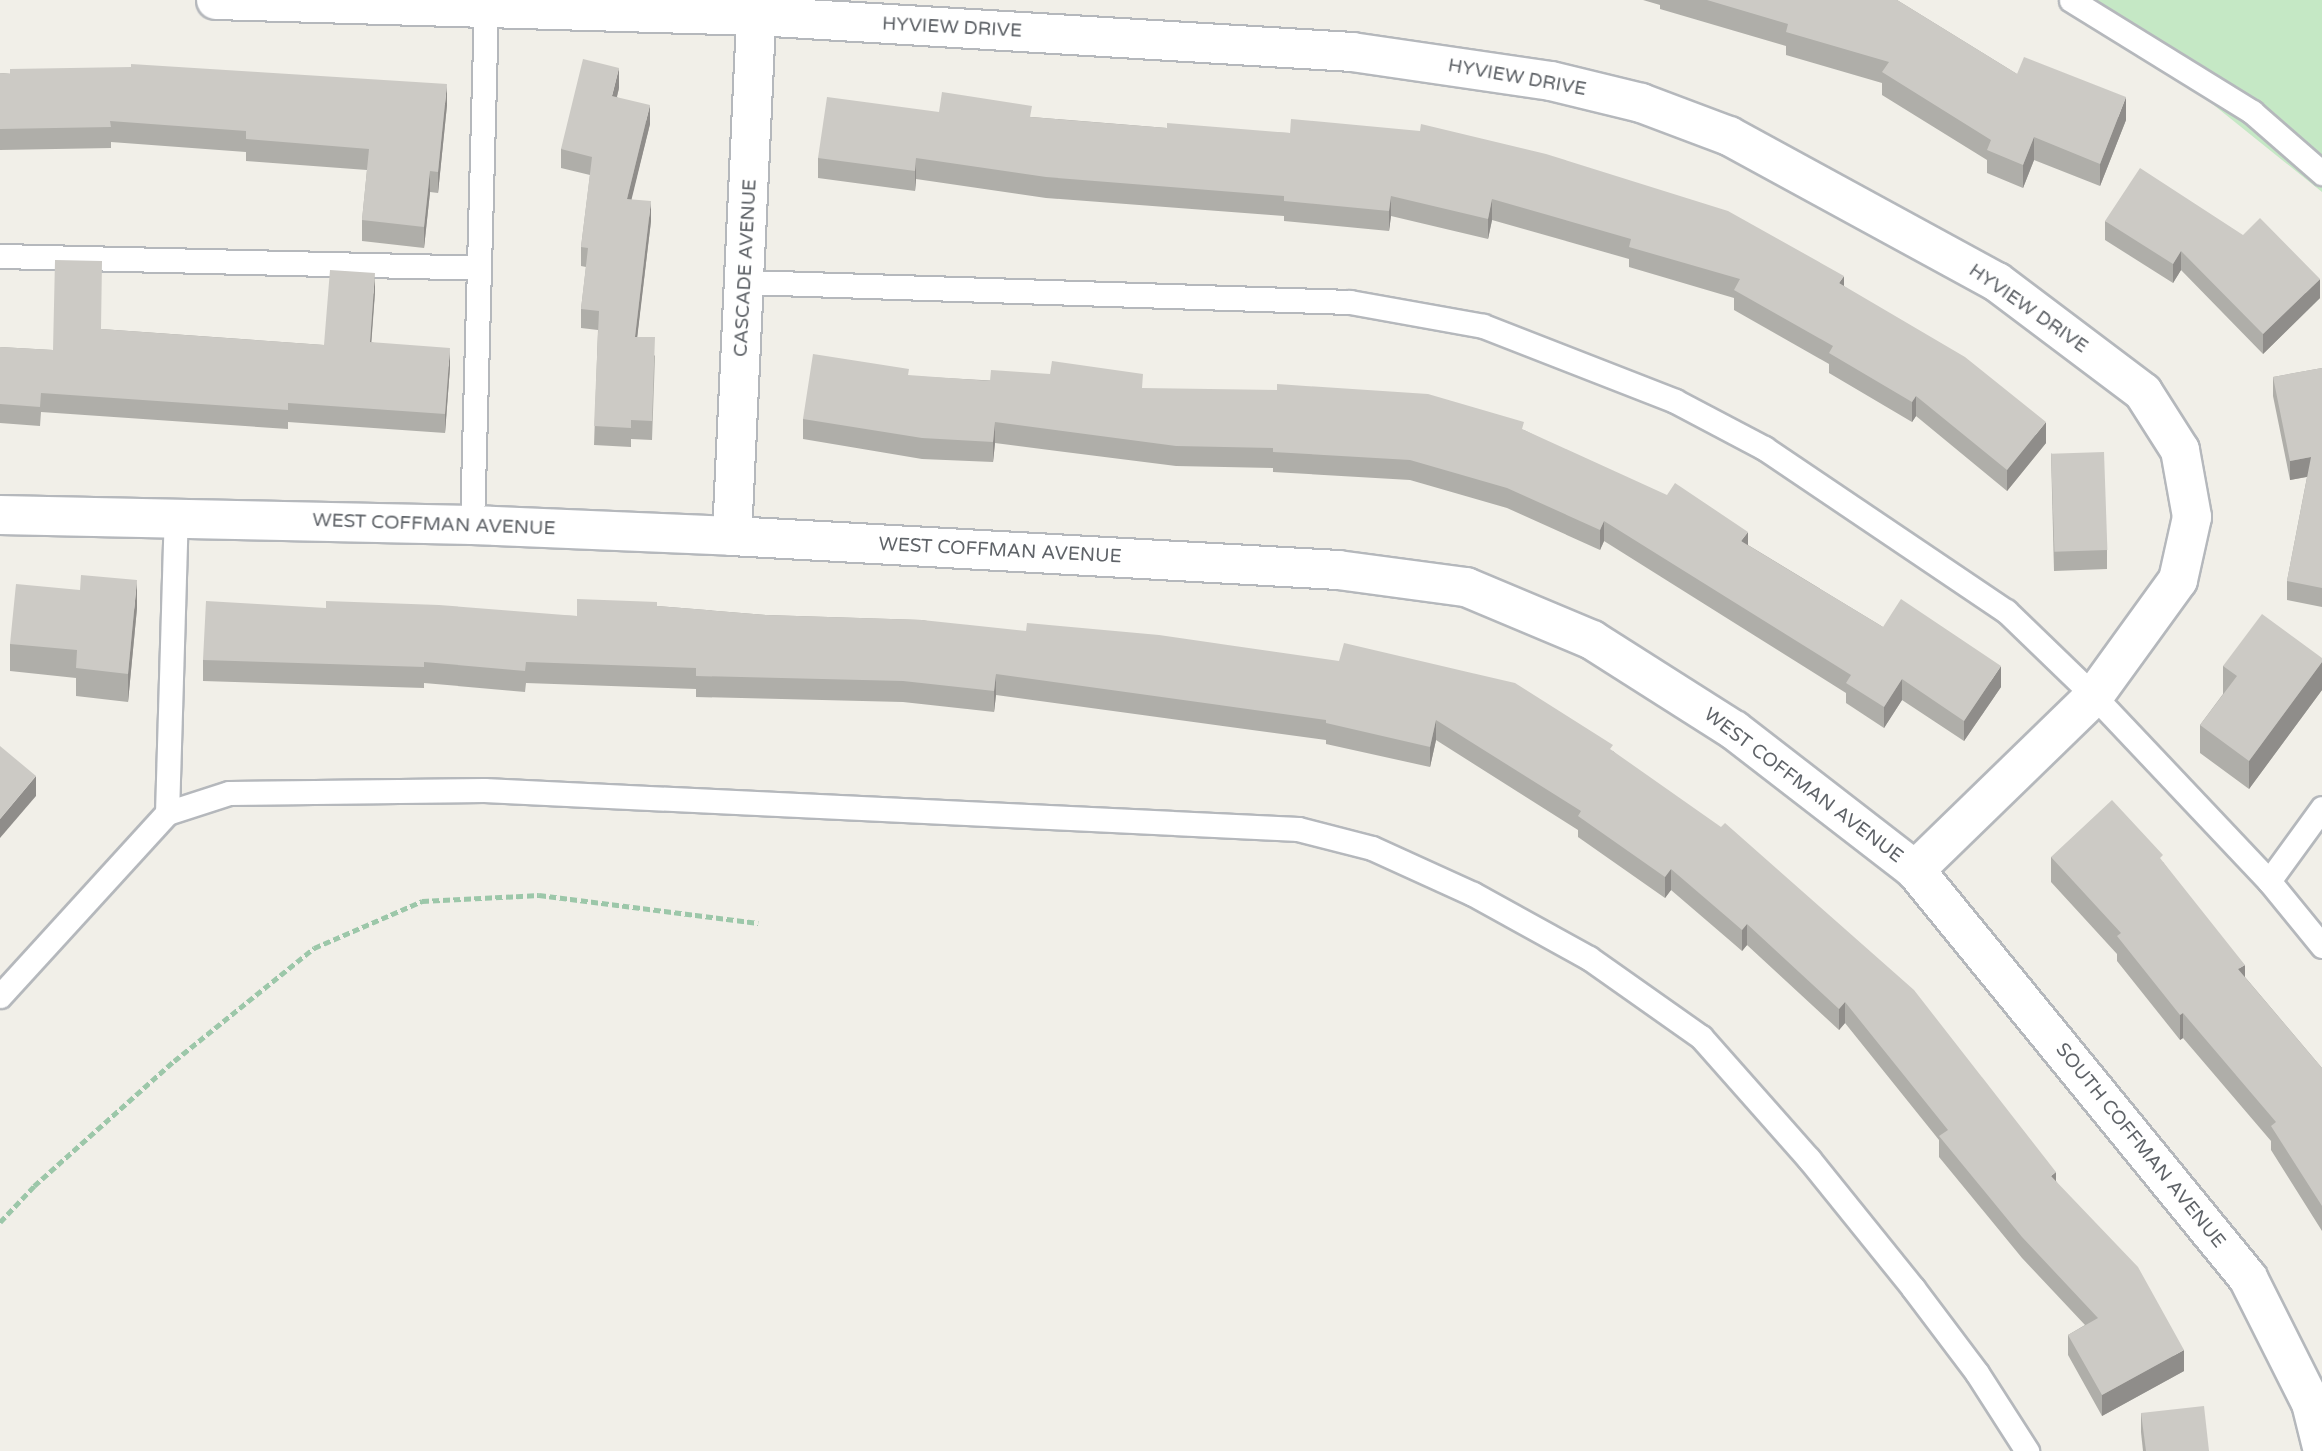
<!DOCTYPE html>
<html>
<head>
<meta charset="utf-8">
<style>
	body { margin:0 }
	#map { position:relative; width:2322px; height:1451px; overflow:hidden; background:#f1efe8; font-family:"Varela Round",sans-serif }
	div>[style] { position:absolute }
	.green>* { inset:0; background:#c5e8c5 }
	.path>* { height:4.5px; margin-top:-2.25px; transform-origin:0; background:repeating-linear-gradient(90deg,#9cc7a9 0 7px,transparent 0 10.5px) }
	.roads { filter:drop-shadow(2px 0 #b5b8bc) drop-shadow(-2px 0 #b5b8bc) drop-shadow(0 2px #b5b8bc) drop-shadow(0 -2px #b5b8bc) }
	.service>* { height:23px; margin:-11.5px; padding:0 11.5px; transform-origin:11.5px; border-radius:11.5px; background:#fff }
	.minor>* { height:38px; margin:-19px; padding:0 19px; transform-origin:19px; border-radius:19px; background:#fff }
	.wall>* { inset:0; background:#afaea9 }
	.shaded-wall>* { inset:0; background:#8f8d8a }
	.building>* { inset:0; background:#cccac5; transform-origin:0 0 }
	span { translate:-50% -50%; white-space:nowrap; text-align:center; line-height:1.15; -webkit-text-stroke:5px #fff; paint-order:stroke }
	.street-label { font-size:19px; color:#5f6368 }
</style>
</head>
<body>
<div id="map">
	<div class="green">
		<div style="clip-path:polygon(2071px 0,2322px 0,2322px 192px,2205px 98px)"></div>
	</div>
	<div class="path">
		<div style="left:0;top:1222px;width:50px;rotate:-46.6deg"></div>
		<div style="left:34px;top:1186px;width:188px;rotate:-41.8deg"></div>
		<div style="left:174px;top:1061px;width:180px;rotate:-38.9deg"></div>
		<div style="left:314px;top:948px;width:118px;rotate:-23.5deg"></div>
		<div style="left:422px;top:901px;width:117px;rotate:-2.9deg"></div>
		<div style="left:539px;top:895px;width:221px;rotate:7.3deg"></div>
	</div>
	<div class="roads">
		<div class="service">
			<div style="left:2071px;top:0;width:213px;rotate:31.7deg"></div>
			<div style="left:2252px;top:112px;width:93px;rotate:41.1deg"></div>
			<div style="left:0;top:256px;width:479px;rotate:1.4deg"></div>
			<div style="left:747px;top:282px;width:603px;rotate:1.9deg"></div>
			<div style="left:1350px;top:302px;width:135px;rotate:10.2deg"></div>
			<div style="left:1483px;top:326px;width:206px;rotate:21.3deg"></div>
			<div style="left:1675px;top:401px;width:101px;rotate:27.8deg"></div>
			<div style="left:1764px;top:448px;width:292px;rotate:34deg"></div>
			<div style="left:2006px;top:611px;width:122px;rotate:44deg"></div>
			<div style="left:2094px;top:696px;width:255px;rotate:46.6deg"></div>
			<div style="left:2269px;top:881px;width:84px;rotate:50.8deg"></div>
			<div style="left:472px;top:525px;width:519px;rotate:-88.45deg"></div>
			<div style="left:167px;top:813px;width:295px;rotate:-88.3deg"></div>
			<div style="left:2269px;top:881px;width:90px;rotate:-54deg"></div>
			<div style="left:0;top:996px;width:248px;rotate:-47.6deg"></div>
			<div style="left:167px;top:813px;width:65px;rotate:-17.9deg"></div>
			<div style="left:229px;top:793px;width:255px;rotate:-0.7deg"></div>
			<div style="left:484px;top:790px;width:815px;rotate:2.74deg"></div>
			<div style="left:1298px;top:829px;width:76px;rotate:14.4deg"></div>
			<div style="left:1372px;top:848px;width:111px;rotate:24.5deg"></div>
			<div style="left:1473px;top:894px;width:132px;rotate:28.9deg"></div>
			<div style="left:1589px;top:958px;width:137px;rotate:35.2deg"></div>
			<div style="left:1701px;top:1037px;width:163px;rotate:48.5deg"></div>
			<div style="left:1809px;top:1159px;width:166px;rotate:51.1deg"></div>
			<div style="left:1913px;top:1288px;width:106px;rotate:53deg"></div>
			<div style="left:1977px;top:1373px;width:93px;rotate:57.3deg"></div>
		</div>
		<div class="minor">
			<div style="left:216px;top:0;width:541px;rotate:1.69deg"></div>
			<div style="left:757px;top:16px;width:596px;rotate:3.46deg"></div>
			<div style="left:1352px;top:52px;width:201px;rotate:8.3deg"></div>
			<div style="left:1551px;top:81px;width:93px;rotate:13.7deg"></div>
			<div style="left:1641px;top:103px;width:94px;rotate:20.6deg"></div>
			<div style="left:1729px;top:136px;width:305px;rotate:28.6deg"></div>
			<div style="left:1997px;top:282px;width:183px;rotate:37deg"></div>
			<div style="left:2143px;top:392px;width:69px;rotate:57.5deg"></div>
			<div style="left:2180px;top:450px;width:68px;rotate:79.8deg"></div>
			<div style="left:2192px;top:517px;width:65px;rotate:102.5deg"></div>
			<div style="left:2178px;top:580px;width:143px;rotate:125.9deg"></div>
			<div style="left:2094px;top:696px;width:250px;rotate:135.8deg"></div>
			<div style="left:0;top:515px;width:472px;rotate:1.2deg"></div>
			<div style="left:472px;top:525px;width:260px;rotate:2.4deg"></div>
			<div style="left:732px;top:536px;width:607px;rotate:3.21deg"></div>
			<div style="left:1338px;top:570px;width:129px;rotate:7.6deg"></div>
			<div style="left:1466px;top:587px;width:137px;rotate:22.8deg"></div>
			<div style="left:1592px;top:640px;width:168px;rotate:32.4deg"></div>
			<div style="left:1734px;top:730px;width:229px;rotate:37.7deg"></div>
			<div style="left:1915px;top:870px;width:527px;rotate:50.78deg"></div>
			<div style="left:2248px;top:1278px;width:140px;rotate:63.3deg"></div>
			<div style="left:2311px;top:1403px;width:45px;rotate:76deg"></div>
			<div style="left:732px;top:536px;width:537px;rotate:-87.33deg"></div>
		</div>
	</div>
	<div class="wall">
		<div style="clip-path:polygon(1643px 0,1897px 0,2017px 74px,2126px 120px,2100px 186px,2034px 160px,2023px 188px,1987px 173px,1987px 160px,1882px 95px,1882px 83px,1786px 55px,1786px 46px,1660px 9px,1660px 5px)"></div>
		<div style="clip-path:polygon(0 73px,447px 105px,438px 193px,430px 192px,424px 248px,362px 241px,362px 220px,367px 170px,246px 161px,246px 152px,111px 142px,111px 148px,0 150px)"></div>
		<div style="clip-path:polygon(619px 88px,617px 97px,650px 124px,631px 199px,651px 221px,637px 337px,655px 356px,652px 440px,631px 439px,631px 447px,594px 445px,598px 330px,581px 328px,581px 309px,586px 267px,581px 266px,581px 247px,590px 175px,561px 168px,561px 149px)"></div>
		<div style="clip-path:polygon(939px 112px,1032px 117px,1167px 128px,1290px 133px,1844px 286px,2046px 443px,2007px 491px,1916px 416px,1912px 422px,1829px 373px,1829px 364px,1734px 310px,1734px 298px,1629px 267px,1629px 259px,1492px 220px,1488px 239px,1391px 216px,1389px 231px,1284px 221px,1284px 216px,1046px 198px,916px 179px,915px 191px,818px 178px,818px 158px)"></div>
		<div style="clip-path:polygon(2105px 221px,2320px 298px,2263px 354px,2181px 270px,2173px 283px,2105px 240px)"></div>
		<div style="clip-path:polygon(375px 292px,371px 342px,450px 367px,445px 433px,288px 422px,288px 429px,41px 412px,40px 426px,0 423px,0 347px,53px 350px,101px 329px,324px 345px)"></div>
		<div style="clip-path:polygon(2322px 368px,2322px 607px,2287px 600px,2287px 581px,2307px 477px,2290px 480px,2273px 396px,2273px 377px)"></div>
		<div style="clip-path:polygon(909px 376px,1143px 389px,1524px 430px,1748px 545px,1883px 627px,2001px 687px,1964px 741px,1902px 700px,1884px 728px,1846px 703px,1846px 693px,1604px 541px,1600px 550px,1507px 508px,1410px 480px,1273px 472px,1273px 468px,1176px 466px,995px 443px,993px 462px,922px 459px,803px 439px,803px 419px)"></div>
		<div style="clip-path:polygon(2051px 453px,2107px 550px,2107px 569px,2054px 571px)"></div>
		<div style="clip-path:polygon(657px 606px,766px 615px,922px 620px,1613px 751px,2056px 1181px,2184px 1371px,2102px 1416px,2068px 1355px,2068px 1335px,2085px 1325px,2022px 1258px,1939px 1157px,1939px 1140px,1845px 1023px,1839px 1030px,1747px 945px,1742px 951px,1671px 890px,1665px 898px,1578px 837px,1578px 830px,1436px 740px,1430px 767px,1326px 744px,1326px 740px,996px 695px,994px 712px,903px 702px,696px 697px,696px 689px,526px 683px,525px 692px,424px 683px,424px 688px,203px 681px,203px 660px,326px 608px,577px 616px)"></div>
		<div style="clip-path:polygon(137px 608px,128px 702px,76px 696px,76px 678px,10px 671px,10px 644px)"></div>
		<div style="clip-path:polygon(2322px 658px,2322px 690px,2249px 789px,2200px 753px,2200px 725px,2223px 694px,2223px 666px)"></div>
		<div style="clip-path:polygon(2051px 857px,2163px 862px,2245px 977px,2322px 1068px,2322px 1231px,2271px 1150px,2271px 1141px,2183px 1038px,2180px 1040px,2117px 961px,2117px 954px,2051px 882px)"></div>
		<div style="clip-path:polygon(2141px 1413px,2209px 1451px,2143px 1451px,2141px 1432px)"></div>
	</div>
	<div class="shaded-wall">
		<div style="clip-path:polygon(619px 68px,619px 88px,612px 115px,612px 96px)"></div>
		<div style="clip-path:polygon(447px 84px,447px 105px,438px 193px,438px 172px)"></div>
		<div style="clip-path:polygon(2126px 97px,2126px 120px,2100px 186px,2100px 164px)"></div>
		<div style="clip-path:polygon(650px 105px,650px 124px,627px 218px,627px 199px)"></div>
		<div style="clip-path:polygon(2034px 137px,2034px 160px,2023px 188px,2023px 165px)"></div>
		<div style="clip-path:polygon(916px 158px,916px 179px,915px 191px,915px 171px)"></div>
		<div style="clip-path:polygon(430px 171px,430px 192px,424px 248px,424px 227px)"></div>
		<div style="clip-path:polygon(1391px 196px,1391px 216px,1389px 231px,1389px 211px)"></div>
		<div style="clip-path:polygon(1492px 199px,1492px 220px,1488px 239px,1488px 219px)"></div>
		<div style="clip-path:polygon(651px 201px,651px 221px,635px 356px,635px 337px)"></div>
		<div style="clip-path:polygon(2181px 251px,2181px 270px,2173px 283px,2173px 264px)"></div>
		<div style="clip-path:polygon(375px 273px,375px 292px,370px 361px,370px 342px)"></div>
		<div style="clip-path:polygon(1844px 276px,1844px 296px,1839px 283px)"></div>
		<div style="clip-path:polygon(2320px 279px,2320px 298px,2263px 354px,2263px 334px)"></div>
		<div style="clip-path:polygon(450px 348px,450px 367px,445px 433px,445px 414px)"></div>
		<div style="clip-path:polygon(1916px 396px,1916px 416px,1912px 422px,1912px 402px)"></div>
		<div style="clip-path:polygon(995px 422px,995px 443px,993px 462px,993px 442px)"></div>
		<div style="clip-path:polygon(2046px 422px,2046px 443px,2007px 491px,2007px 470px)"></div>
		<div style="clip-path:polygon(2311px 457px,2311px 476px,2290px 480px,2290px 461px)"></div>
		<div style="clip-path:polygon(1604px 521px,1604px 541px,1600px 550px,1600px 530px)"></div>
		<div style="clip-path:polygon(1748px 532px,1748px 552px,1741px 541px)"></div>
		<div style="clip-path:polygon(137px 580px,137px 608px,128px 702px,128px 674px)"></div>
		<div style="clip-path:polygon(2322px 662px,2322px 690px,2249px 789px,2249px 761px)"></div>
		<div style="clip-path:polygon(2001px 666px,2001px 687px,1964px 741px,1964px 721px)"></div>
		<div style="clip-path:polygon(996px 674px,996px 695px,994px 712px,994px 691px)"></div>
		<div style="clip-path:polygon(1902px 679px,1902px 700px,1884px 728px,1884px 707px)"></div>
		<div style="clip-path:polygon(1436px 720px,1436px 740px,1430px 767px,1430px 747px)"></div>
		<div style="clip-path:polygon(36px 776px,36px 796px,0 838px,0 819px)"></div>
		<div style="clip-path:polygon(1671px 869px,1671px 890px,1665px 898px,1665px 877px)"></div>
		<div style="clip-path:polygon(1747px 924px,1747px 945px,1742px 951px,1742px 930px)"></div>
		<div style="clip-path:polygon(2245px 965px,2245px 989px,2238px 969px)"></div>
		<div style="clip-path:polygon(1845px 1002px,1845px 1023px,1839px 1030px,1839px 1009px)"></div>
		<div style="clip-path:polygon(2183px 1013px,2183px 1038px,2180px 1040px,2180px 1015px)"></div>
		<div style="clip-path:polygon(2056px 1172px,2056px 1192px,2051px 1176px)"></div>
		<div style="clip-path:polygon(2184px 1350px,2184px 1371px,2102px 1416px,2102px 1395px)"></div>
	</div>
	<div class="building">
		<div style="clip-path:polygon(1707px 0,1897px 0,2017px 74px,2024px 57px,2126px 97px,2100px 164px,2034px 137px,2023px 165px,1987px 150px,1991px 140px,1882px 72px,1889px 62px,1786px 32px,1788px 24px)"></div>
		<div style="clip-path:polygon(583px 59px,619px 68px,612px 96px,650px 105px,627px 199px,651px 201px,635px 337px,655px 337px,652px 421px,631px 420px,631px 428px,594px 426px,599px 311px,581px 309px,588px 248px,581px 247px,592px 157px,561px 149px)"></div>
		<div style="clip-path:polygon(131px 64px,447px 84px,438px 172px,430px 171px,424px 227px,362px 220px,369px 149px,246px 139px,246px 131px,110px 121px,111px 127px,0 129px,0 73px,10px 74px,10px 69px,131px 67px)"></div>
		<div style="clip-path:polygon(942px 92px,1032px 106px,1030px 117px,1167px 128px,1167px 123px,1290px 133px,1291px 119px,1420px 131px,1421px 124px,1546px 154px,1728px 211px,1844px 276px,1839px 283px,1965px 357px,2046px 422px,2007px 470px,1916px 396px,1912px 402px,1829px 353px,1833px 346px,1734px 290px,1740px 279px,1629px 247px,1631px 239px,1492px 199px,1488px 219px,1391px 196px,1389px 211px,1284px 201px,1284px 196px,1046px 177px,916px 158px,915px 171px,818px 158px,827px 97px,939px 112px)"></div>
		<div style="clip-path:polygon(2140px 168px,2243px 235px,2260px 218px,2320px 279px,2263px 334px,2181px 251px,2173px 264px,2105px 221px)"></div>
		<div style="clip-path:polygon(55px 260px,102px 261px,101px 329px,324px 345px,330px 270px,375px 273px,370px 342px,450px 348px,445px 414px,288px 403px,288px 410px,41px 393px,40px 407px,0 404px,0 347px,53px 350px)"></div>
		<div style="clip-path:polygon(813px 354px,909px 369px,908px 375px,990px 381px,991px 370px,1050px 374px,1052px 361px,1143px 374px,1142px 388px,1277px 390px,1277px 384px,1428px 394px,1524px 422px,1522px 429px,1667px 495px,1675px 483px,1748px 532px,1741px 541px,1883px 627px,1901px 599px,2001px 666px,1964px 721px,1902px 679px,1884px 707px,1846px 683px,1851px 675px,1604px 521px,1600px 530px,1507px 488px,1410px 460px,1273px 452px,1273px 448px,1176px 446px,995px 422px,993px 442px,922px 438px,803px 419px)"></div>
		<div style="clip-path:polygon(2322px 368px,2322px 588px,2287px 581px,2311px 457px,2290px 461px,2273px 377px)"></div>
		<div style="left:2104px;top:452px;width:98px;height:53px;rotate:88deg"></div>
		<div style="clip-path:polygon(81px 575px,137px 580px,128px 674px,76px 668px,77px 650px,10px 644px,16px 584px,80px 590px)"></div>
		<div style="clip-path:polygon(577px 599px,657px 602px,657px 606px,766px 615px,922px 620px,1026px 631px,1027px 623px,1159px 635px,1339px 661px,1344px 643px,1515px 683px,1613px 745px,1610px 749px,1721px 827px,1725px 823px,1914px 990px,2056px 1172px,2051px 1176px,2138px 1267px,2184px 1350px,2102px 1395px,2068px 1335px,2098px 1318px,2022px 1237px,1939px 1136px,1948px 1130px,1845px 1002px,1839px 1009px,1747px 924px,1742px 930px,1671px 869px,1665px 877px,1578px 816px,1581px 811px,1436px 720px,1430px 747px,1326px 723px,1326px 720px,996px 674px,994px 691px,903px 681px,696px 676px,696px 668px,526px 662px,525px 671px,424px 662px,424px 667px,203px 660px,206px 601px,326px 608px,326px 601px,439px 605px,577px 616px)"></div>
		<div style="clip-path:polygon(2262px 614px,2322px 658px,2322px 662px,2249px 761px,2200px 725px,2237px 676px,2223px 666px)"></div>
		<div style="clip-path:polygon(0 746px,36px 776px,0 819px)"></div>
		<div style="clip-path:polygon(2112px 800px,2163px 855px,2160px 858px,2245px 965px,2238px 969px,2322px 1068px,2322px 1206px,2271px 1126px,2276px 1122px,2183px 1013px,2180px 1015px,2117px 936px,2121px 933px,2051px 857px)"></div>
		<div style="clip-path:polygon(2204px 1406px,2209px 1451px,2146px 1451px,2141px 1413px)"></div>
	</div>
	<div class="street-label">
		<span style="left:952px;top:28px;rotate:3deg">HYVIEW DRIVE</span>
		<span style="left:1517px;top:78px;rotate:10deg">HYVIEW DRIVE</span>
		<span style="left:746px;top:268px;rotate:-87deg">CASCADE AVENUE</span>
		<span style="left:2028px;top:309px;rotate:35deg">HYVIEW DRIVE</span>
		<span style="left:434px;top:525px;rotate:2deg">WEST COFFMAN AVENUE</span>
		<span style="left:1000px;top:551px;rotate:3deg">WEST COFFMAN AVENUE</span>
		<span style="left:1803px;top:786px;rotate:37deg">WEST COFFMAN AVENUE</span>
		<span style="left:2140px;top:1146px;rotate:51deg">SOUTH COFFMAN AVENUE</span>
	</div>
</div>
</body>
</html>
